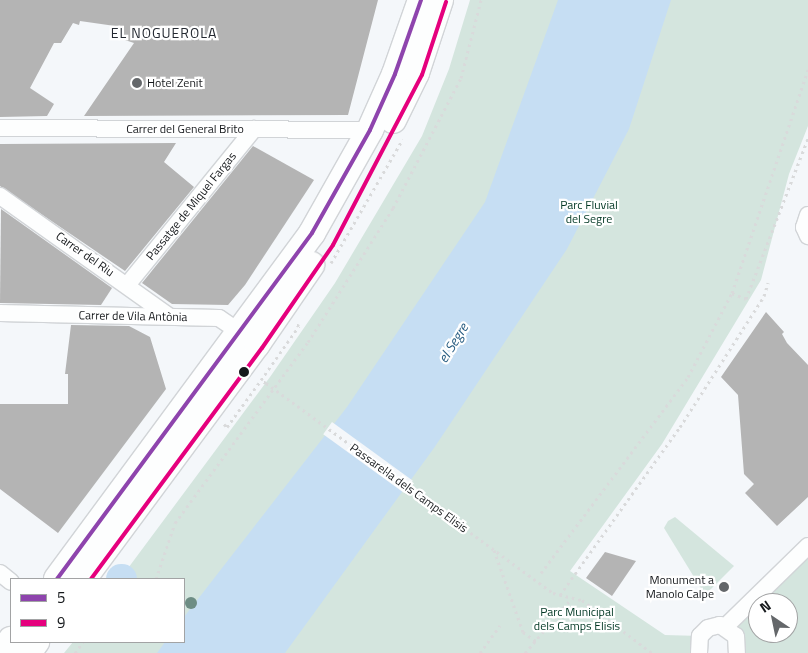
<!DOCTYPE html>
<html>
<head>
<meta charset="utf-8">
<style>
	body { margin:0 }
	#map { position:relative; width:808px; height:653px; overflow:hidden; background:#f4f7fa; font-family:"Titillium Web",sans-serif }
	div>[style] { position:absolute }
	.green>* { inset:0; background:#d4e5de }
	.water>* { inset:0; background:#c6def3 }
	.pier>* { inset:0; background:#f4f7fa; transform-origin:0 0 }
	.river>* { height:30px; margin:-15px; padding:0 15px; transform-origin:15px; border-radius:15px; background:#c6def3 }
	.building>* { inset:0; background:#b4b4b4 }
	.path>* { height:3px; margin-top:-1.5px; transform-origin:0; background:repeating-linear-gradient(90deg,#d9dadb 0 2.5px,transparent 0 6.5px) }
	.roads { filter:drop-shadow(1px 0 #d1d4d7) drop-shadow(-1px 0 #d1d4d7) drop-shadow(0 1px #d1d4d7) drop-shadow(0 -1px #d1d4d7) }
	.street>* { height:16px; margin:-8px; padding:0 8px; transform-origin:8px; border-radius:8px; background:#fdfefe }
	.primary>* { height:26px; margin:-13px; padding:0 13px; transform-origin:13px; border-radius:13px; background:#fdfefe }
	.path-bridge>* { height:3px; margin-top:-1.5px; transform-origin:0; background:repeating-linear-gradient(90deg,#d9dadb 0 2.5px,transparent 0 6.5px) }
	.bus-1>* { height:4px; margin:-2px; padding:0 2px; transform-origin:2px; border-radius:2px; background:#8e44ad }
	.bus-2>* { height:4px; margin:-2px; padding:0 2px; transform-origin:2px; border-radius:2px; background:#e5007d }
	.trees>* { width:12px; height:12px; margin:-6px; border-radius:50%; background:#6e8d84 }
	.dots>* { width:14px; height:14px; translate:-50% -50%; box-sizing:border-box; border:2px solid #fff; border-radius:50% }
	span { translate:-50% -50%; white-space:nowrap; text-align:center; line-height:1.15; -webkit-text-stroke:4.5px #fff; paint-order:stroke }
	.poi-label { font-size:12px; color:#16191c }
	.left { translate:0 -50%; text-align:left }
	.right { translate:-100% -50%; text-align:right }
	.street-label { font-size:12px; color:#16191c }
	.park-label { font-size:12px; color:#003723 }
	.neighbourhood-label { font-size:14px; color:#242931; letter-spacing:1px }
	.water-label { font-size:14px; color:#275c81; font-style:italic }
	.legend { position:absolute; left:10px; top:578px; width:175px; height:65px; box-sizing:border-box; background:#fff; border:1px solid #a2a3a4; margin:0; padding:6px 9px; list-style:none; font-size:15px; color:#16191c }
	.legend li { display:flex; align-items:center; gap:10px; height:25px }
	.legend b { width:25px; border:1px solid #a2a3a4 }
	.north { position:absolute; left:748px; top:593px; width:50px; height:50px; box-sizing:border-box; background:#fff; border:1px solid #a2a3a4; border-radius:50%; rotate:326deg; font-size:14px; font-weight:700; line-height:20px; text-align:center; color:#16191c }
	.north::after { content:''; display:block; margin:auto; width:18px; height:22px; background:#64676a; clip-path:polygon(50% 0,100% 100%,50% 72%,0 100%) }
</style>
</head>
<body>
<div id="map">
	<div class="green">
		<div style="clip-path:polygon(470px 0,808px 0,808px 126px,789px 174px,761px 280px,662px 444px,570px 571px,665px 635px,700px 636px,699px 653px,64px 653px,73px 642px,184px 642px,184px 579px,120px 579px,270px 377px,335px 283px,422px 136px,449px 69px)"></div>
		<div style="clip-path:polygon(675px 517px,734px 566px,705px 595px,664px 528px,668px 521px)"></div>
		<div style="clip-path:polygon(evenodd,808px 546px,808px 653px,737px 653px,731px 630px,808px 546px,758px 603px,788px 603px,788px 633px,758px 633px,758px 603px)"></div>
	</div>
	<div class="water">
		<div style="clip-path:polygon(558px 0,671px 0,629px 129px,567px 249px,434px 448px,285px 653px,157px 653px,165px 642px,184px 642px,184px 617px,347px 407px,485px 202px)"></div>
	</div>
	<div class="pier">
		<div style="left:332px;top:422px;width:100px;height:15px;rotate:36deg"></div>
	</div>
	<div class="river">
		<div style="left:121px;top:579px;width:1px"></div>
	</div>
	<div class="building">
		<div style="clip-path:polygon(0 0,378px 0,348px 115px,84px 116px,134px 43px,113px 36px,115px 26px,80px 21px,79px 25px,73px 23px,61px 43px,54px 43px,30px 88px,54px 104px,47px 116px,0 117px)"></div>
		<div style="clip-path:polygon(176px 143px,164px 162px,194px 187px,125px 271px,0 186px,0 144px)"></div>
		<div style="clip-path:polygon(253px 146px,314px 180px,245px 285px,228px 305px,172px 304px,142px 283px)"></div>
		<div style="clip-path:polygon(1px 209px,112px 288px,101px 305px,0 303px)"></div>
		<div style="clip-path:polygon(766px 312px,784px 332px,782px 334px,787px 343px,808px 365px,808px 497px,777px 526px,745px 493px,754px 484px,744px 474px,738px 395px,721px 377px)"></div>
		<div style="clip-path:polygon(71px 325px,129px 326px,150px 337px,166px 389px,58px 533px,0 489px,0 404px,68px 404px,68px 374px,65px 374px)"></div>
		<div style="clip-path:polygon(605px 552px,636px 561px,612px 596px,586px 578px)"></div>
	</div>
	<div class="path">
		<div style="left:331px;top:263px;width:143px;rotate:-59.9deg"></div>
		<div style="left:732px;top:293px;width:15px;rotate:23deg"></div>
		<div style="left:746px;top:299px;width:173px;rotate:-68.9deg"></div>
		<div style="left:266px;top:383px;width:6px;rotate:-149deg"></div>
		<div style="left:261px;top:380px;width:66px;rotate:-54.9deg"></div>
		<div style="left:299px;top:326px;width:4px;rotate:-146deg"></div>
		<div style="left:224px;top:424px;width:4px;rotate:45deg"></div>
		<div style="left:227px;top:427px;width:58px;rotate:-54.1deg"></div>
		<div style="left:541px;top:573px;width:245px;rotate:-53.1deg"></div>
		<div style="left:688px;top:377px;width:95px;rotate:-62.4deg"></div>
		<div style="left:732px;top:293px;width:236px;rotate:-71.2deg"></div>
		<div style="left:156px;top:579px;width:59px;rotate:-71.3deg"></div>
		<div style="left:175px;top:523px;width:225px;rotate:-53.7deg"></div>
		<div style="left:308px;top:342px;width:159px;rotate:-57.6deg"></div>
		<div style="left:393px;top:208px;width:147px;rotate:-62.4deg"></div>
		<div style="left:461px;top:78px;width:81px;rotate:-75.6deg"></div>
		<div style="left:553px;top:593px;width:30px;rotate:14deg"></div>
		<div style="left:582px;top:600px;width:88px;rotate:37.1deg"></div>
		<div style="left:560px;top:595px;width:206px;rotate:-54.5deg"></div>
		<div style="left:680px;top:427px;width:156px;rotate:-57.3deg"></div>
		<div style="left:764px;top:296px;width:14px;rotate:-73deg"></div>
		<div style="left:523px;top:632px;width:16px;rotate:35deg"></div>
		<div style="left:75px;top:653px;width:14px;rotate:-54deg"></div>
		<div style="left:480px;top:653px;width:34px;rotate:-54deg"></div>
		<div style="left:525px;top:653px;width:72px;rotate:-49.5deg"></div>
	</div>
	<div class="roads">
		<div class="street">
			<div style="left:0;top:128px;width:370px;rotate:0.3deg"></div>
			<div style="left:0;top:196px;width:207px;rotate:35.4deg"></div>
			<div style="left:808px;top:215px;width:13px;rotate:108deg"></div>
			<div style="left:804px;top:227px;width:10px;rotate:66deg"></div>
			<div style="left:128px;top:284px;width:200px;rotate:-50.9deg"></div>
			<div style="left:0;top:313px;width:219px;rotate:1.3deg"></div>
			<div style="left:219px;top:318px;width:34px;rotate:34deg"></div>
			<div style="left:0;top:573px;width:14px;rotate:39deg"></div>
			<div style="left:725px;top:627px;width:116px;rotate:-44.3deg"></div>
			<div style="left:699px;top:653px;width:17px;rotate:-87deg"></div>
			<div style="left:700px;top:636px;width:11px;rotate:-45deg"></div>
			<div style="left:708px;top:628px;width:12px;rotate:-14deg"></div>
			<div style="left:720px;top:625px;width:19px;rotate:35deg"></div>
			<div style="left:736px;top:636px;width:17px;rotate:87deg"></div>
		</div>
		<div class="primary">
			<div style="left:393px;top:120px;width:52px;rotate:-63.9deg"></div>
			<div style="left:416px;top:73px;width:77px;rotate:-71.8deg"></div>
			<div style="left:57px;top:579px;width:430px;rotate:-53.6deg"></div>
			<div style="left:312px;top:233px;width:118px;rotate:-60.6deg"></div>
			<div style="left:370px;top:130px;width:61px;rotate:-65.9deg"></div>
			<div style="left:395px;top:74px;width:78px;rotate:-70.6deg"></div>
			<div style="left:83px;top:579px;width:292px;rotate:-53.5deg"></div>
			<div style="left:257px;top:344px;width:96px;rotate:-55.6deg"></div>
			<div style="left:2px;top:653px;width:16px;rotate:-55deg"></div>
			<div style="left:28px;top:653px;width:14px;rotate:-54deg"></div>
		</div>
	</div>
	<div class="path-bridge">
		<div style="left:266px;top:383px;width:356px;rotate:36.2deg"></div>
		<div style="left:494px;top:550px;width:87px;rotate:70.5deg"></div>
	</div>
	<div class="bus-1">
		<div style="left:57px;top:579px;width:430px;rotate:-53.6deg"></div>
		<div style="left:312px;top:233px;width:118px;rotate:-60.6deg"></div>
		<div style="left:370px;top:130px;width:61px;rotate:-65.9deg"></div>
		<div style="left:395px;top:74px;width:78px;rotate:-70.6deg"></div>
	</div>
	<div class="bus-2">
		<div style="left:91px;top:579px;width:287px;rotate:-53.5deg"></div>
		<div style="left:262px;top:348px;width:125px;rotate:-55.4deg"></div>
		<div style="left:333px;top:245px;width:192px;rotate:-62.4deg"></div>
		<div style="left:422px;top:75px;width:77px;rotate:-71.8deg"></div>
	</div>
	<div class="trees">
		<div style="left:191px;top:603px"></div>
	</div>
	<div class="dots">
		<div style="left:137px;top:83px;background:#64676a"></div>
		<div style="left:244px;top:372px;background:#16191c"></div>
		<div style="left:724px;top:587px;background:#64676a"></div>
	</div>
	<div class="poi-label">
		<span class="left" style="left:147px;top:83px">Hotel Zenit</span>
		<span class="right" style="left:714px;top:587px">Monument a<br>Manolo Calpe</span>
	</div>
	<div class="street-label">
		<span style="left:185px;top:129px">Carrer del General Brito</span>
		<span style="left:191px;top:206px;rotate:-51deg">Passatge de Miquel Fargas</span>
		<span style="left:85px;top:254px;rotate:35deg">Carrer del Riu</span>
		<span style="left:133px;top:316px;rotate:1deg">Carrer de Vila Antònia</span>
		<span style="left:409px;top:488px;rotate:36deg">Passarel·la dels Camps Elisis</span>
	</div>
	<div class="park-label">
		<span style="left:589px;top:212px">Parc Fluvial<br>del Segre</span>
		<span style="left:577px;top:619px">Parc Municipal<br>dels Camps Elisis</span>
	</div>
	<div class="neighbourhood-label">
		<span style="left:164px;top:33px">EL NOGUEROLA</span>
	</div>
	<div class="water-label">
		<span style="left:453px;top:343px;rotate:-58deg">el Segre</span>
	</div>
	<ul class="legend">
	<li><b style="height:6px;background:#8e44ad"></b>5</li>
	<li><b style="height:6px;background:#e5007d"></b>9</li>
	</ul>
	<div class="north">N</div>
</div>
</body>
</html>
